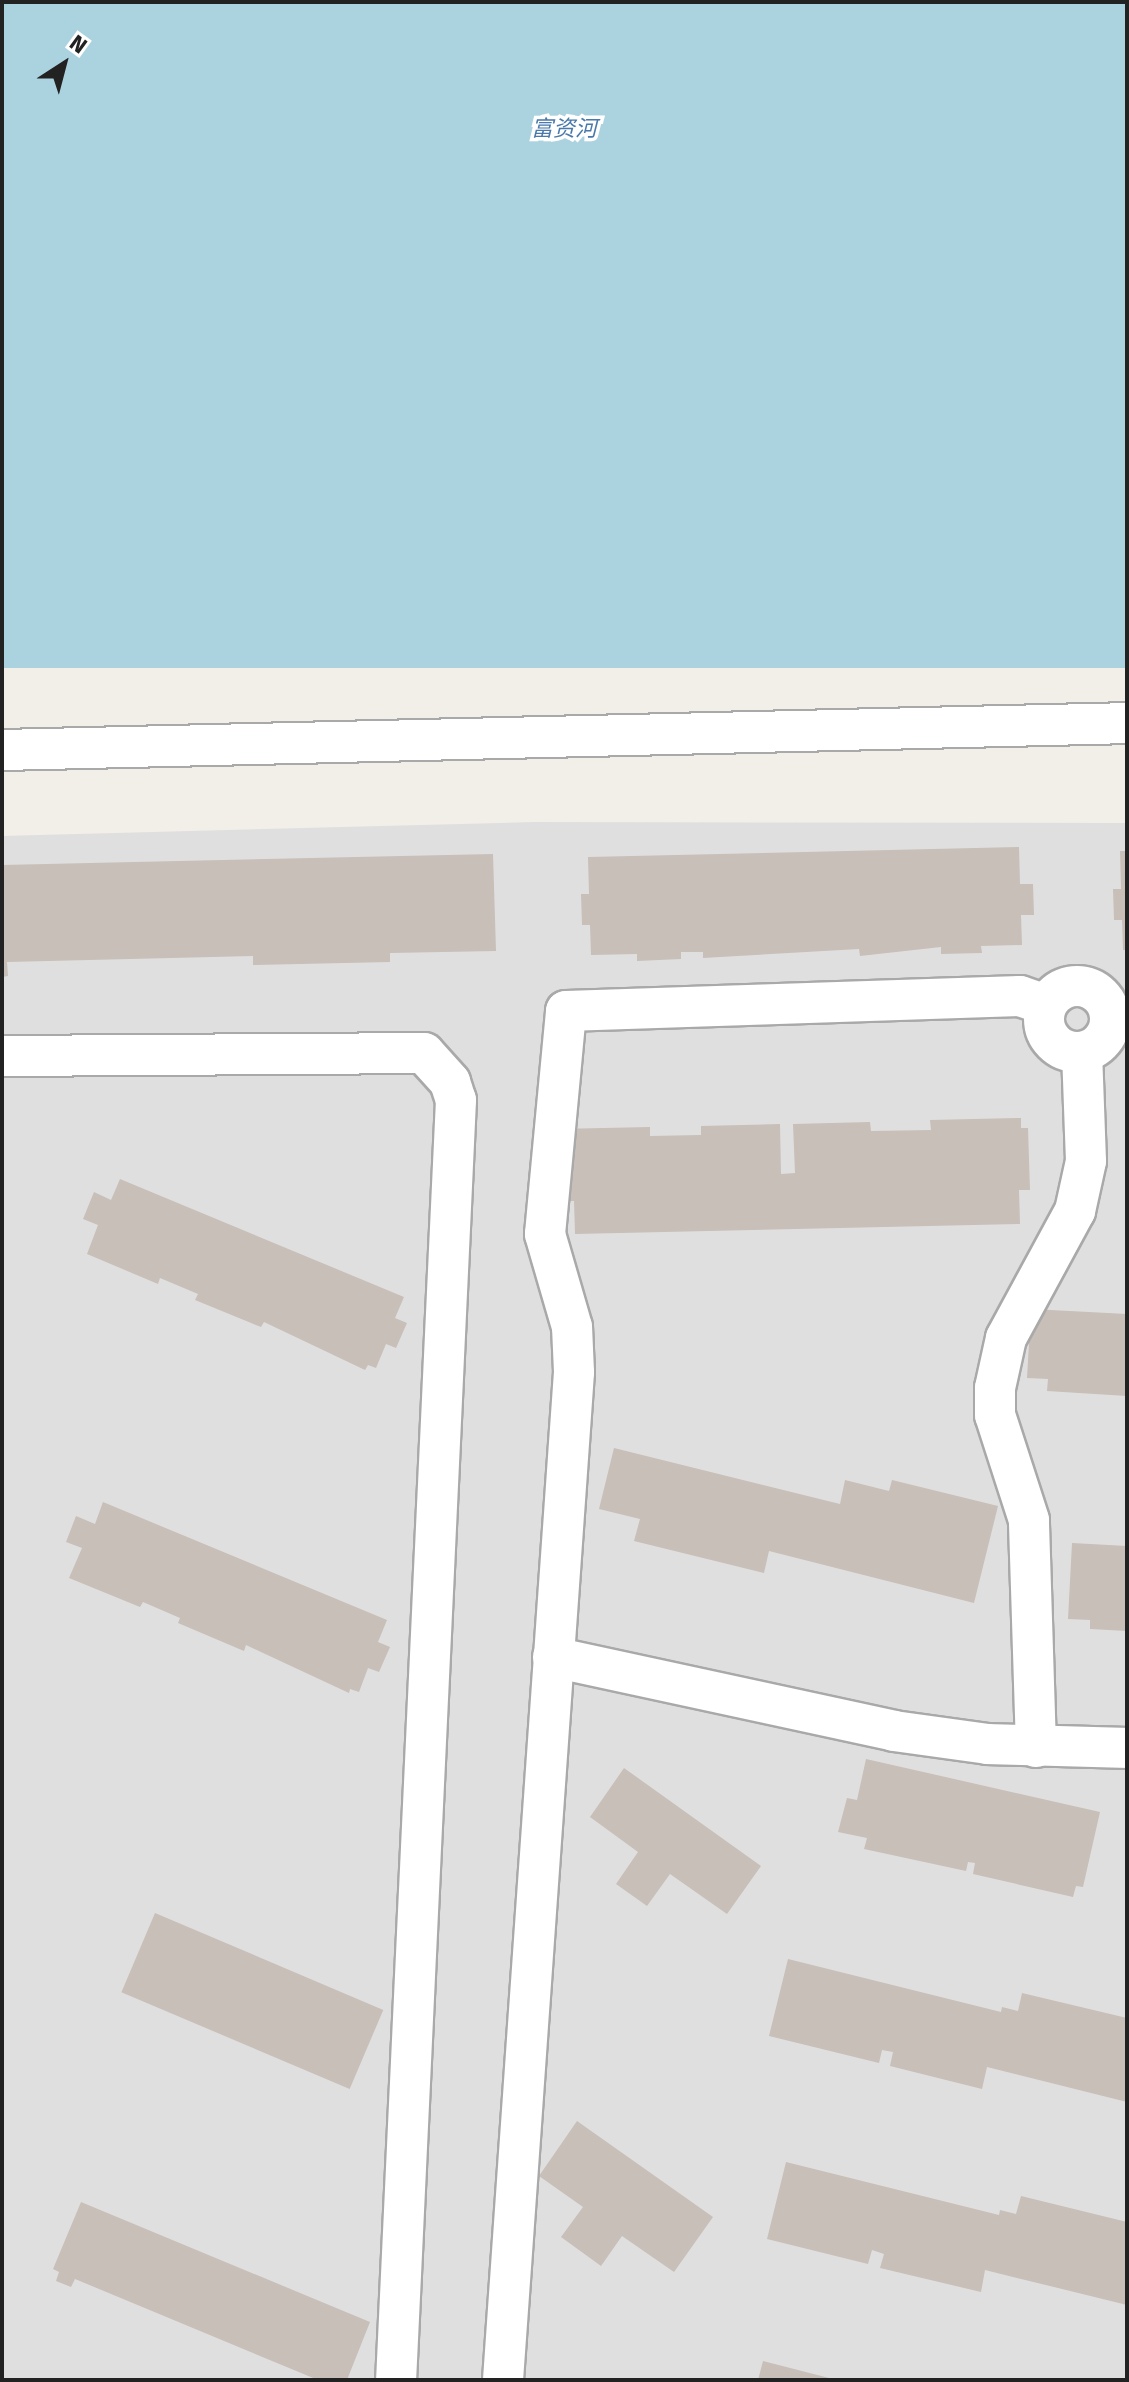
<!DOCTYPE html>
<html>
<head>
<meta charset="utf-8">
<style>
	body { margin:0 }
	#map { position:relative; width:1129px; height:2382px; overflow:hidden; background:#f2efe9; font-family:"Fira Sans","Noto Sans SC",sans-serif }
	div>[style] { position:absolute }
	.residential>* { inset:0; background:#e0dfdf }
	.water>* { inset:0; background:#aad3df; transform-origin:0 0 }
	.building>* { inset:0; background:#c7bfb8; transform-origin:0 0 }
	.roads { filter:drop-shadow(2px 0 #a9a9a9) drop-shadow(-2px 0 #a9a9a9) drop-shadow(0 2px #a9a9a9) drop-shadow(0 -2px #a9a9a9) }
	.minor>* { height:40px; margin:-20px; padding:0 20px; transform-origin:20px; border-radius:20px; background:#fff }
	.minor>.ring { margin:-20px; padding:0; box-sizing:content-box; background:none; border:40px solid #fff; border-radius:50% }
	span { translate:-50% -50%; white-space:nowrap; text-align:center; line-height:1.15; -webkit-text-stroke:7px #fff; paint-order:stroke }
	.water-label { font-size:22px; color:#4a7aab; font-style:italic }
	.frame { position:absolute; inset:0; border:4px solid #222; pointer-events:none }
	.north { position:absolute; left:24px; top:24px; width:80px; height:80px; -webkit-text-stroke:6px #fff; paint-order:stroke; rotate:36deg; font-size:22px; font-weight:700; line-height:32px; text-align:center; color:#222 }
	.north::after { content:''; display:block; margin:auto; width:28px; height:36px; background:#222; clip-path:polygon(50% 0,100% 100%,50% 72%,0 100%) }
</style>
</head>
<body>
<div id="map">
	<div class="residential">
		<div style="clip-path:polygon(534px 822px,1127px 823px,1127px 2380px,2px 2380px,2px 836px)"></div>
	</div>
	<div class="water">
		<div style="left:2px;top:2px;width:1125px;height:666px"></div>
	</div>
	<div class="building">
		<div style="clip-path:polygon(1019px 847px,1020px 884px,1033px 884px,1034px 915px,1021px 915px,1022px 945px,981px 946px,982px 953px,941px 954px,941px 947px,860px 956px,859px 949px,703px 958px,703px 952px,681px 952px,681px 959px,637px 961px,637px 954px,591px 955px,590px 925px,582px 925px,581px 894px,589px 894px,588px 857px)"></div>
		<div style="clip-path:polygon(1120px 851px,1127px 851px,1127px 950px,1123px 950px,1122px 920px,1114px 920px,1113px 889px,1121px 889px)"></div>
		<div style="clip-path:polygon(493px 854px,496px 951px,390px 953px,390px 962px,253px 965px,253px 956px,7px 962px,8px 976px,2px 977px,2px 865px)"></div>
		<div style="clip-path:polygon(1021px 1118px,1021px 1128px,1028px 1128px,1030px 1190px,1019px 1190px,1020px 1224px,575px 1234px,574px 1201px,559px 1201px,557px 1129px,650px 1127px,650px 1136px,701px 1135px,701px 1126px,780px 1124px,781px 1174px,795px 1173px,793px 1124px,870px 1122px,871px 1131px,931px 1130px,930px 1120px)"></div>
		<div style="clip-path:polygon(120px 1179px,404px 1297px,395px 1318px,407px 1323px,396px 1348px,386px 1344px,376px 1368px,368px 1365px,365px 1370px,264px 1322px,261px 1327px,195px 1300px,198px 1294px,160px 1278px,158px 1284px,87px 1254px,98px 1225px,83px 1219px,94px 1192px,111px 1200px)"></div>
		<div style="clip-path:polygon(1031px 1309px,1127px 1314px,1127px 1396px,1047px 1391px,1048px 1379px,1027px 1378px)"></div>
		<div style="clip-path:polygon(614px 1448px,840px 1504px,845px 1480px,889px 1491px,892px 1480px,998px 1506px,974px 1603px,769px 1551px,764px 1573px,634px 1541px,640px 1519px,599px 1509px)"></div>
		<div style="clip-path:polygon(103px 1502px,387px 1620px,378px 1642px,390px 1647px,379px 1672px,368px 1668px,359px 1692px,350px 1689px,349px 1693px,246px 1645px,244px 1651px,178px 1623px,180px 1618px,143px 1602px,140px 1607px,69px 1578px,82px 1548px,66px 1542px,76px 1516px,95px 1524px)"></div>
		<div style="clip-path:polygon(1072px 1543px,1127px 1546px,1127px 1631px,1090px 1629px,1090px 1620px,1068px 1619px)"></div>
		<div style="clip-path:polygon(866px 1759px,1100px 1812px,1083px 1887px,1076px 1886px,1073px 1897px,973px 1874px,975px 1863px,968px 1862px,966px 1871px,864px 1849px,867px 1838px,838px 1832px,847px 1798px,857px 1800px)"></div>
		<div style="clip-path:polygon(624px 1768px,761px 1866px,727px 1914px,670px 1874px,647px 1906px,616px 1884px,638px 1852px,590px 1817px)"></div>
		<div style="left:155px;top:1913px;width:248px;height:86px;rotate:23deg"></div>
		<div style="clip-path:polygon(788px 1959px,1001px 2012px,1002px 2007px,1018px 2011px,1022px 1993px,1127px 2018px,1127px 2102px,987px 2067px,982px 2089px,890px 2066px,893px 2052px,882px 2050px,879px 2063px,769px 2036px)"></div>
		<div style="clip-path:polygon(577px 2121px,713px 2217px,674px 2272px,622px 2236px,601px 2266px,561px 2237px,583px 2207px,539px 2176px)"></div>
		<div style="clip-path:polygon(786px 2162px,999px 2215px,1000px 2210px,1016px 2214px,1021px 2196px,1127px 2222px,1127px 2305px,985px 2270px,981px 2292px,880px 2268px,884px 2254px,872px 2250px,868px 2264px,767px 2239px)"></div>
		<div style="clip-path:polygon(81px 2202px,370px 2322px,347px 2380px,318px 2380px,75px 2279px,71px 2287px,56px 2281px,59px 2272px,53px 2269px)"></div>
		<div style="clip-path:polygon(763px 2361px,833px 2379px,833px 2380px,758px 2380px)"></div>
	</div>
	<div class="roads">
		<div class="minor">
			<div style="left:2px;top:750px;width:1125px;rotate:-1.37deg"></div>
			<div class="ring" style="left:1044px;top:986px;width:26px;height:26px"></div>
			<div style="left:2px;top:1056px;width:422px;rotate:-0.4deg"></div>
			<div style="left:424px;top:1053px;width:39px;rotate:48deg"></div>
			<div style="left:450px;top:1082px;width:19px;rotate:72deg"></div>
			<div style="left:456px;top:1100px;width:1281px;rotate:92.68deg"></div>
			<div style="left:553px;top:1657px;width:349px;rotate:12.2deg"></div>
			<div style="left:894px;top:1731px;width:95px;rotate:7.9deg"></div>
			<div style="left:988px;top:1744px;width:139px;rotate:1.6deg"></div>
			<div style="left:1036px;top:1747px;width:227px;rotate:-91.8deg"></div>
			<div style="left:1029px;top:1520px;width:110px;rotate:-107.9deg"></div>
			<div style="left:995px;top:1415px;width:27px;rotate:-90deg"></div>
			<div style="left:995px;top:1388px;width:51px;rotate:-77.6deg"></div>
			<div style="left:1006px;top:1338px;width:145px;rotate:-61.5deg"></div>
			<div style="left:1075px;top:1211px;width:51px;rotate:-77.6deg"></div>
			<div style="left:1086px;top:1161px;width:109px;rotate:-92.1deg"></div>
			<div style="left:503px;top:2380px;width:1010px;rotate:-85.97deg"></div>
			<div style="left:574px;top:1372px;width:45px;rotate:-92.5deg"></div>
			<div style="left:572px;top:1327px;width:97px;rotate:-106.2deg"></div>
			<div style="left:545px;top:1234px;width:224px;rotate:-84.6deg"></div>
			<div style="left:566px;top:1011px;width:454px;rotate:-1.9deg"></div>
			<div style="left:1020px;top:996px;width:28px;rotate:19deg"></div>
		</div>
	</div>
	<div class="water-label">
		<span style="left:564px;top:129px">富资河</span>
	</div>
	<div class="frame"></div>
	<div class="north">N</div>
</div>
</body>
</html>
